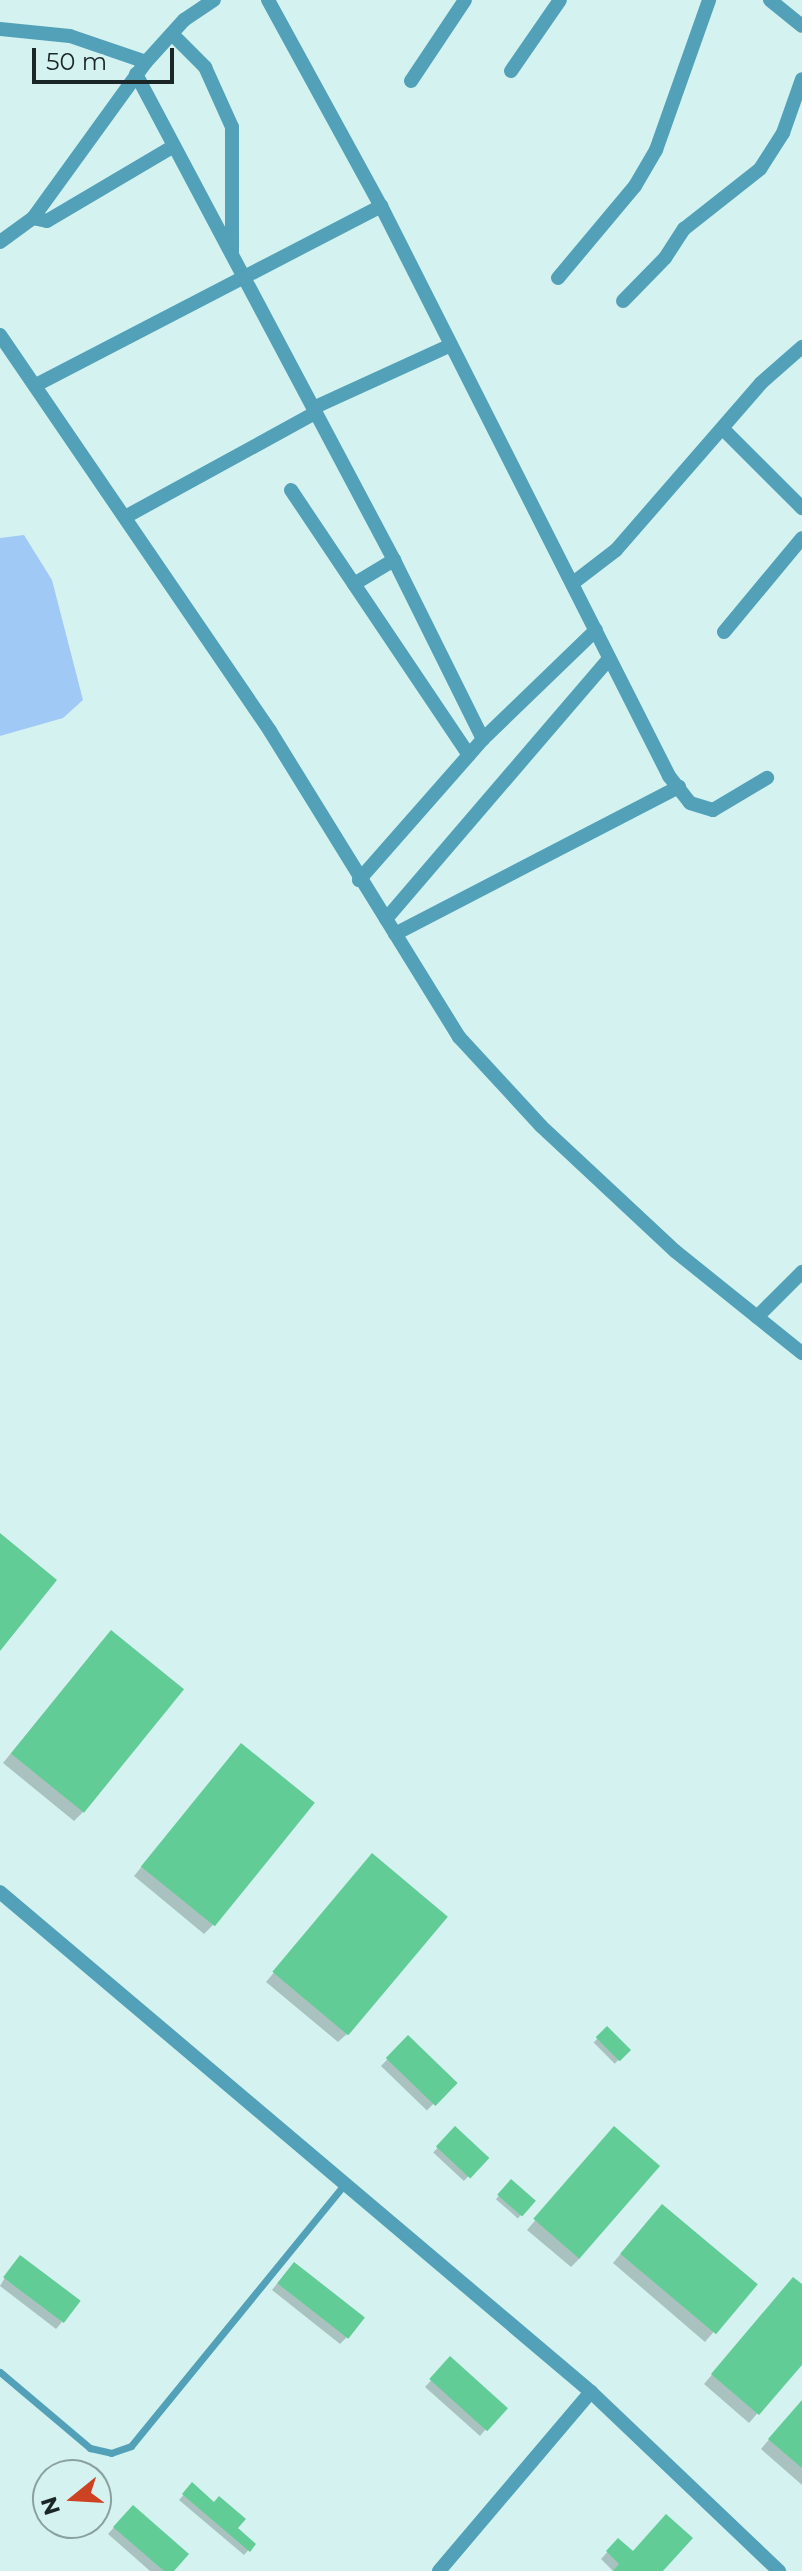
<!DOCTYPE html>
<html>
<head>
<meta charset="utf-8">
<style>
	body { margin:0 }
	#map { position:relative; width:802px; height:2571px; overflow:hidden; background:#d4f3f0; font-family:Montserrat,sans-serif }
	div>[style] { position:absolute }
	.water>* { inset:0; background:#a1c9f6 }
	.shadow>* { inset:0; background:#0003; transform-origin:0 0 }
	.building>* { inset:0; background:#61cc95; transform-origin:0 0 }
	.service>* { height:7px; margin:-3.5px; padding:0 3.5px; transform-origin:3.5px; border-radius:3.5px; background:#52a1b9 }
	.minor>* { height:14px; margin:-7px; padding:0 7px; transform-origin:7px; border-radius:7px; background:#52a1b9 }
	span { translate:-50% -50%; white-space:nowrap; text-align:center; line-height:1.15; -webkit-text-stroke:7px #d4f3f0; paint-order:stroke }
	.north { position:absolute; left:32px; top:2459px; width:80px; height:80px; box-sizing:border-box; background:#d4f3f0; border:2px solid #8aa19f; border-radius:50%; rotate:252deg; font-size:22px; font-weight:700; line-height:32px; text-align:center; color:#1b2726 }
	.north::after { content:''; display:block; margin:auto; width:28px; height:36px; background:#cc4222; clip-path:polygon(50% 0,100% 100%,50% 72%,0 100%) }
	.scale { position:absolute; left:32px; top:48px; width:142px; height:36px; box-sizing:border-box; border:4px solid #1b2726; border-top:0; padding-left:10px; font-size:24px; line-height:28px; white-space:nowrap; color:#1b2726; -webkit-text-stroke:6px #d4f3f0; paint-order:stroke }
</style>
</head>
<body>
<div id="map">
	<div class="water">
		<div style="clip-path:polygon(24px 535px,52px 580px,83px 700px,63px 718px,0 736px,0 538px)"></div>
	</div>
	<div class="shadow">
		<div style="clip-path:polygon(102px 1641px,83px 1812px,74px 1821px,3px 1763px)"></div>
		<div style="clip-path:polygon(233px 1754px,213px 1925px,204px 1934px,134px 1876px)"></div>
		<div style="clip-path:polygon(363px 1865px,347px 2034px,338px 2042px,266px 1982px)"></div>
		<div style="left:607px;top:2029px;width:30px;height:19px;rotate:45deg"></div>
		<div style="left:408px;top:2038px;width:64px;height:39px;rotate:44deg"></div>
		<div style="left:455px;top:2129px;width:42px;height:32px;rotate:43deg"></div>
		<div style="clip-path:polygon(605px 2138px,580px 2258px,571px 2267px,527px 2230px)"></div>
		<div style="left:511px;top:2182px;width:29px;height:23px;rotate:41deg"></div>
		<div style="clip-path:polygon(653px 2215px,754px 2285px,705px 2342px,613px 2263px)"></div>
		<div style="clip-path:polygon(13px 2264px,62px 2322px,56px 2329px,0 2286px)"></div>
		<div style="clip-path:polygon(287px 2271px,347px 2337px,340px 2344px,272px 2290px)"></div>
		<div style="clip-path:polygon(802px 2287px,802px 2362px,749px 2423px,704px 2384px,785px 2288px)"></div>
		<div style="clip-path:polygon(444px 2366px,486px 2429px,480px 2436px,425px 2387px)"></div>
		<div style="clip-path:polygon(802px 2401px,802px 2485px,761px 2449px)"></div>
		<div style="clip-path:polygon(192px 2485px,254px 2544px,244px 2555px,179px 2500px)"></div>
		<div style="clip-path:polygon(126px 2514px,171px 2571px,150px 2571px,108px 2534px)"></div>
		<div style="clip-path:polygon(618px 2540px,660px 2571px,613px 2571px,601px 2559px)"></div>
	</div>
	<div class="building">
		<div style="clip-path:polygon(0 1533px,57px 1580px,0 1651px)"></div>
		<div style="left:111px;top:1630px;width:94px;height:159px;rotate:39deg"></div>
		<div style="left:241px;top:1743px;width:95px;height:159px;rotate:39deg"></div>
		<div style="left:372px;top:1853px;width:99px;height:155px;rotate:40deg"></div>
		<div style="left:607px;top:2026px;width:34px;height:16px;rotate:45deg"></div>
		<div style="left:408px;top:2035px;width:69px;height:32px;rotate:44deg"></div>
		<div style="left:455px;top:2126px;width:47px;height:28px;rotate:43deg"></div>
		<div style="left:614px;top:2126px;width:61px;height:123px;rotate:41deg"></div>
		<div style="left:511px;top:2179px;width:33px;height:21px;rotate:41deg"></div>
		<div style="left:662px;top:2204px;width:125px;height:65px;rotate:40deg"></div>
		<div style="left:20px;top:2255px;width:76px;height:28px;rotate:37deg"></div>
		<div style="left:294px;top:2262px;width:90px;height:27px;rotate:38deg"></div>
		<div style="clip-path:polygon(793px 2277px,802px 2284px,802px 2365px,759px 2415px,711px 2374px)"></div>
		<div style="left:450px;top:2356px;width:78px;height:31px;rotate:42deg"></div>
		<div style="clip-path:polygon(802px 2400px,802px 2468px,768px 2439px)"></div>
		<div style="clip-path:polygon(192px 2482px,214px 2502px,219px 2496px,246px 2519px,238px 2528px,256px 2544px,250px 2552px,182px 2494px)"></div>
		<div style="clip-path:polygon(133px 2505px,189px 2554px,174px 2571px,164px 2571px,113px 2527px)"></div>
		<div style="clip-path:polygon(666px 2514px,693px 2538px,663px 2571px,613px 2571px,619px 2564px,606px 2551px,618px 2538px,633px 2551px)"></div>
	</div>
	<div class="service">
		<div style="left:0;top:2372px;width:118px;rotate:40.2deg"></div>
		<div style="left:90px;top:2448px;width:22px;rotate:13deg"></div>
		<div style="left:111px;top:2453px;width:21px;rotate:-19deg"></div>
		<div style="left:131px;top:2446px;width:338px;rotate:-50.8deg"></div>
	</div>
	<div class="minor">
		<div style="left:268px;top:0;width:235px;rotate:61.3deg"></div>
		<div style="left:381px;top:206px;width:639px;rotate:63.19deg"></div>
		<div style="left:669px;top:776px;width:34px;rotate:52deg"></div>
		<div style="left:690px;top:803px;width:24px;rotate:17deg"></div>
		<div style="left:713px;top:810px;width:63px;rotate:-30.7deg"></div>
		<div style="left:770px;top:0;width:41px;rotate:39.1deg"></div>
		<div style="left:0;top:29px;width:70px;rotate:5.7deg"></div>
		<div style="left:70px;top:36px;width:80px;rotate:18.9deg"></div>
		<div style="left:172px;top:34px;width:47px;rotate:45deg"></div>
		<div style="left:205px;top:67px;width:66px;rotate:65.8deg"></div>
		<div style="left:232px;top:127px;width:127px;rotate:90deg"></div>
		<div style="left:511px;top:71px;width:86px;rotate:-55.4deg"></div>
		<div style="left:136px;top:74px;width:550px;rotate:62.04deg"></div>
		<div style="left:394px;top:560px;width:200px;rotate:63.6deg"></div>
		<div style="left:483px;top:739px;width:188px;rotate:131.3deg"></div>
		<div style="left:411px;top:81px;width:97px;rotate:-56.3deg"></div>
		<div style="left:33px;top:218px;width:14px;rotate:12deg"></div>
		<div style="left:47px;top:221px;width:147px;rotate:-30.6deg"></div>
		<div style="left:0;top:242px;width:41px;rotate:-36deg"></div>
		<div style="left:33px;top:218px;width:193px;rotate:-54.1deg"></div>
		<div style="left:146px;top:62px;width:57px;rotate:-47.9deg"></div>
		<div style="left:184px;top:20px;width:36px;rotate:-34deg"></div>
		<div style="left:558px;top:278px;width:120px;rotate:-50.1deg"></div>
		<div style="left:635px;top:186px;width:42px;rotate:-59.7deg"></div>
		<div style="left:656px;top:150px;width:159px;rotate:-70.5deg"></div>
		<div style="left:623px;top:301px;width:60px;rotate:-45.7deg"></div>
		<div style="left:665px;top:258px;width:35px;rotate:-57deg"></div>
		<div style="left:684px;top:229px;width:97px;rotate:-38.3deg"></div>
		<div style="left:760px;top:169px;width:43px;rotate:-57.4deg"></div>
		<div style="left:783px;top:133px;width:57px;rotate:-70.6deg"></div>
		<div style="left:0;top:335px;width:479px;rotate:55.7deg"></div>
		<div style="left:270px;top:731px;width:360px;rotate:58.3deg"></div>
		<div style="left:459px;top:1037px;width:121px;rotate:47.3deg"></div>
		<div style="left:541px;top:1126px;width:183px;rotate:43deg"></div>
		<div style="left:675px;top:1251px;width:163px;rotate:38.8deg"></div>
		<div style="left:36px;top:385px;width:389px;rotate:-27.4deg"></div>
		<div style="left:313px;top:408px;width:149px;rotate:-24.5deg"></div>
		<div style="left:723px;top:429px;width:112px;rotate:45deg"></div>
		<div style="left:291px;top:490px;width:113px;rotate:56.2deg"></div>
		<div style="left:354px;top:584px;width:47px;rotate:-31deg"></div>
		<div style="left:127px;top:516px;width:214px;rotate:-28.7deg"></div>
		<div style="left:573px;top:583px;width:54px;rotate:-37.5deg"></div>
		<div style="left:616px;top:550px;width:221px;rotate:-49deg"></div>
		<div style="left:761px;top:383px;width:55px;rotate:-41.3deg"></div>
		<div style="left:354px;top:584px;width:206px;rotate:56.1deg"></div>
		<div style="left:724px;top:632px;width:122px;rotate:-50.3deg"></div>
		<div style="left:483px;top:739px;width:157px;rotate:-44deg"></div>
		<div style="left:386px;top:919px;width:343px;rotate:-49.4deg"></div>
		<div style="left:395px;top:934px;width:320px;rotate:-27.4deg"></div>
		<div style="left:757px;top:1317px;width:64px;rotate:-45deg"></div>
		<div style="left:0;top:1892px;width:774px;rotate:40.23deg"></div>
		<div style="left:591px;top:2392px;width:260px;rotate:43.6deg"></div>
		<div style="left:439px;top:2571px;width:235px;rotate:-49.7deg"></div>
	</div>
	<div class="north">N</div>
	<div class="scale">50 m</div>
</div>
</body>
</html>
